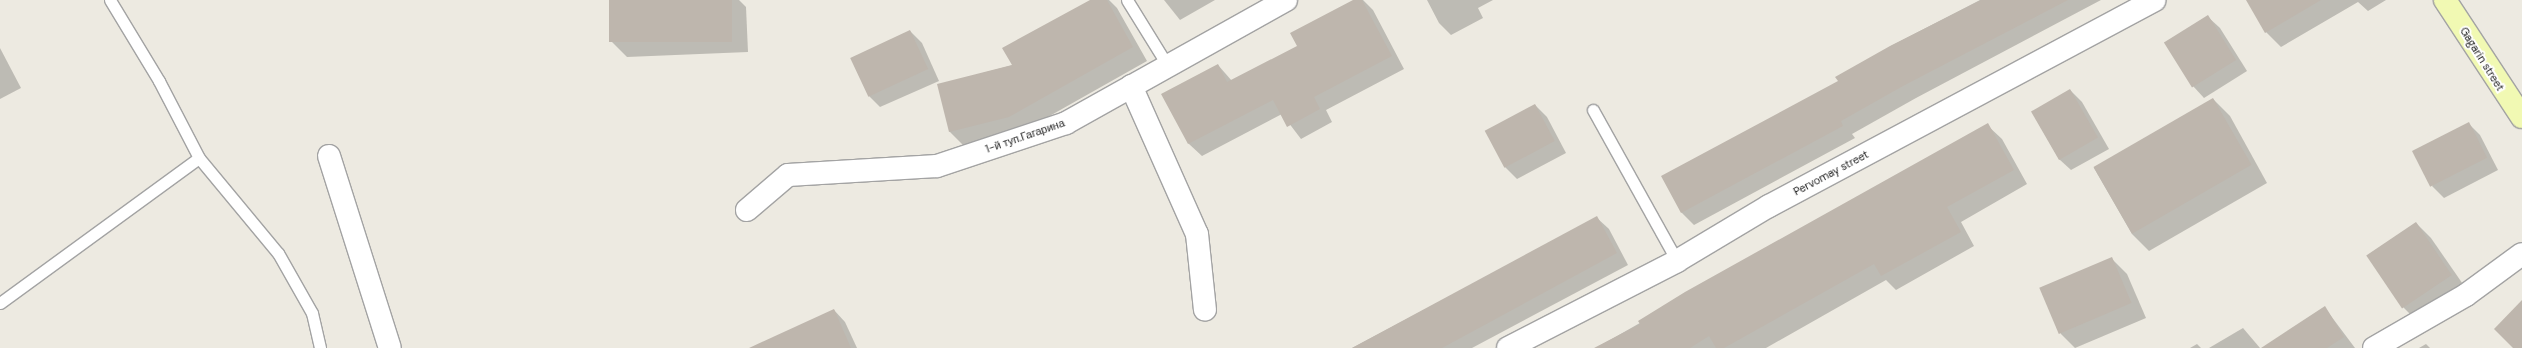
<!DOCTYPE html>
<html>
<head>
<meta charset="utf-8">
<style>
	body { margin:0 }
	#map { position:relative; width:2522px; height:348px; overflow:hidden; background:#edeae1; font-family:"DM Sans",sans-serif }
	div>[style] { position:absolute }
	.shadow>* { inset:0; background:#0003 }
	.building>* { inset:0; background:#beb6ad; transform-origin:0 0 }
	.roads { filter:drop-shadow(1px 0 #a3a3a3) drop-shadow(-1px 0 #a3a3a3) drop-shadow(0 1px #a3a3a3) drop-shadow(0 -1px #a3a3a3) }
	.lane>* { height:11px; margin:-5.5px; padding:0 5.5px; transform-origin:5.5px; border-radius:5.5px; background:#fff }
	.street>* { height:22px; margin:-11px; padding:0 11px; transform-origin:11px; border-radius:11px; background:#fff }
	.secondary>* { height:22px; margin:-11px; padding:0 11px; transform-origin:11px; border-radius:11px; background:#f1f9b3 }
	span { translate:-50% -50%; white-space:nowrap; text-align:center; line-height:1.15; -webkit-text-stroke:4px #fff; paint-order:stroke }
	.street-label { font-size:11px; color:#1c1c1c }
</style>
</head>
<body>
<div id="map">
	<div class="shadow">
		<div style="clip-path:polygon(610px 0,739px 0,746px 7px,748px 52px,627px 57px,612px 42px)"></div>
		<div style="clip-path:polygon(1092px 0,1109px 0,1117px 8px,1147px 61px,1023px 131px,964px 146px,950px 132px,938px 85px,1013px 65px)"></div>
		<div style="clip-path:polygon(1164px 0,1215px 0,1180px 20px)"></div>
		<div style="clip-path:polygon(1355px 0,1363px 0,1373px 10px,1404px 69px,1326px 110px,1332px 122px,1301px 139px,1282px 114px,1202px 156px,1189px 144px,1163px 94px,1218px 65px,1232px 81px,1299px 46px)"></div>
		<div style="clip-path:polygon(1427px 0,1493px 0,1478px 8px,1483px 18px,1451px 35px,1439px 23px)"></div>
		<div style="clip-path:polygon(1980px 0,2101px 0,1916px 98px,1852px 134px,1855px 138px,1694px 225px,1682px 213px,1663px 177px,1839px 82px,1891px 46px)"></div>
		<div style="clip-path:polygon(2247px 0,2386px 0,2368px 11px,2358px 2px,2281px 47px,2266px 32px)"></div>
		<div style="clip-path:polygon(2208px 17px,2220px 28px,2247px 71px,2204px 98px,2193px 86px)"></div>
		<div style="clip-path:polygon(910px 31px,922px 43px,939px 81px,880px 107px,868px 95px)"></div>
		<div style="clip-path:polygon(0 48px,21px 88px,0 99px)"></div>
		<div style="clip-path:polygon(2070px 90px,2082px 102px,2109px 149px,2071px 170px,2059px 159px,2032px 112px)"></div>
		<div style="clip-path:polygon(2213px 99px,2230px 116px,2267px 183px,2149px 251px,2132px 234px,2094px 168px)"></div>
		<div style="clip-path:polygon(1535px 105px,1547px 117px,1566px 153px,1517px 179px,1505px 167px)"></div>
		<div style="clip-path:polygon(2469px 124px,2480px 135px,2498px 170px,2444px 198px,2432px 186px)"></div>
		<div style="clip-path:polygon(1987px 125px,2002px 139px,2027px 184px,1961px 222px,1974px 246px,1896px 290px,1886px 280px,1766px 348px,1596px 348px)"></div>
		<div style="clip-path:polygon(1597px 218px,1609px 229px,1628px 265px,1472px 348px,1352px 348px)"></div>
		<div style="clip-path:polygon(2416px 223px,2431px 238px,2467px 290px,2419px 323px,2404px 308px,2368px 255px)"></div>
		<div style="clip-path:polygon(2112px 259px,2127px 274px,2146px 318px,2075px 348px,2061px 334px,2042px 290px)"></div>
		<div style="clip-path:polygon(2325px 308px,2355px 348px,2263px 348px)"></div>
		<div style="clip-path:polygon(834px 310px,845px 322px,857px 348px,781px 348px)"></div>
		<div style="clip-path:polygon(2243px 328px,2260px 348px,2209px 348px)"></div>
		<div style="clip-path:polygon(2197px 344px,2201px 348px,2190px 348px)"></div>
		<div style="clip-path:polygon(2426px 344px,2430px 348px,2419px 348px)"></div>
	</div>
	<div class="building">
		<div style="left:609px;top:0;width:123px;height:42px"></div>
		<div style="clip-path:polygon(1090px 0,1107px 0,1133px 47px,1009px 117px,949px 132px,937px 84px,1012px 65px,1002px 48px)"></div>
		<div style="clip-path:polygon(1353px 0,1362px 0,1392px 56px,1314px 97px,1320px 109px,1287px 127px,1273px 100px,1188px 144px,1161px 94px,1218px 64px,1227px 82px,1297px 46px,1290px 33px)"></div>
		<div style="clip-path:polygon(1981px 0,2068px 0,1903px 86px,1841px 121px,1843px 126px,1681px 213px,1661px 176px,1838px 81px,1835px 77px,1890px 46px)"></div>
		<div style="clip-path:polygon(2246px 0,2321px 0,2265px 33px)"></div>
		<div style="left:2208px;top:15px;width:53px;height:52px;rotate:58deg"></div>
		<div style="left:910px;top:30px;width:43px;height:66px;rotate:65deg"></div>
		<div style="left:2070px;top:89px;width:56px;height:45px;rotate:60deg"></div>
		<div style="left:2213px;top:98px;width:77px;height:138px;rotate:60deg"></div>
		<div style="left:1535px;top:104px;width:42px;height:57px;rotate:62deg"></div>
		<div style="left:2469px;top:122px;width:40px;height:64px;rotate:63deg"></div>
		<div style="clip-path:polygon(1988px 123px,2014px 170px,1947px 207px,1961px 232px,1881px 276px,1874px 264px,1724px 348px,1716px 348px,1709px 336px,1690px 348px,1594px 348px,1640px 324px,1638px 321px,1685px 292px)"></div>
		<div style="clip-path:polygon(1597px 216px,1617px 253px,1503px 315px,1442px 348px,1352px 348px)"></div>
		<div style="left:2416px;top:222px;width:64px;height:60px;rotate:56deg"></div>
		<div style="left:2112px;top:257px;width:50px;height:79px;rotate:67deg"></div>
		<div style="clip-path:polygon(2522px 300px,2522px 348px,2513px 348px,2494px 329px)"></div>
		<div style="clip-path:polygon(2325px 306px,2344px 337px,2327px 348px,2261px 348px)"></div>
		<div style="clip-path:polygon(834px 309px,851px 348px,749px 348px)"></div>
	</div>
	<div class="roads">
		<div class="lane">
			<div style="left:110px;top:0;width:95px;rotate:58.8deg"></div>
			<div style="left:159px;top:81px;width:87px;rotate:62.5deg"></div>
			<div style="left:1127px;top:0;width:78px;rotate:58.2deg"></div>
			<div style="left:1593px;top:110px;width:173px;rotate:60.9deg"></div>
			<div style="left:0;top:303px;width:246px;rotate:-36.1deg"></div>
			<div style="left:199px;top:158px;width:124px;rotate:50.3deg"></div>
			<div style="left:278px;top:253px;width:69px;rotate:60.5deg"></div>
			<div style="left:312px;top:313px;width:36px;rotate:77deg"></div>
		</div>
		<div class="street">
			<div style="left:1131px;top:86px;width:162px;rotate:66deg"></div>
			<div style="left:1197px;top:234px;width:76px;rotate:84deg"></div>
			<div style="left:329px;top:156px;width:201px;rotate:72.4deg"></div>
			<div style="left:747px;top:210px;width:54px;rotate:-40.5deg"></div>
			<div style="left:788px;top:175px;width:149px;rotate:-3.5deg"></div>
			<div style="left:937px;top:166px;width:136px;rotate:-18.4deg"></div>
			<div style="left:1066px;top:123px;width:252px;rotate:-29.2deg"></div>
			<div style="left:1508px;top:348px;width:190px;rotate:-27.2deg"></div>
			<div style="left:1677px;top:261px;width:107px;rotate:-30.9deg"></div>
			<div style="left:1769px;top:206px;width:437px;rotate:-28.1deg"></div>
			<div style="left:2374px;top:348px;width:106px;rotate:-29.9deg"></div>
			<div style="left:2466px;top:295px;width:69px;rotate:-36.2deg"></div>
		</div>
		<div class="secondary">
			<div style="left:2445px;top:0;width:140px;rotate:56.7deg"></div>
		</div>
	</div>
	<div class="street-label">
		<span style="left:2482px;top:59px;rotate:58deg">Gagarin street</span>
		<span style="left:1025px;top:136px;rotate:-19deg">1-й туп.Гагарина</span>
		<span style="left:1831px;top:173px;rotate:-28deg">Pervomay street</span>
	</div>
</div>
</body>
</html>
